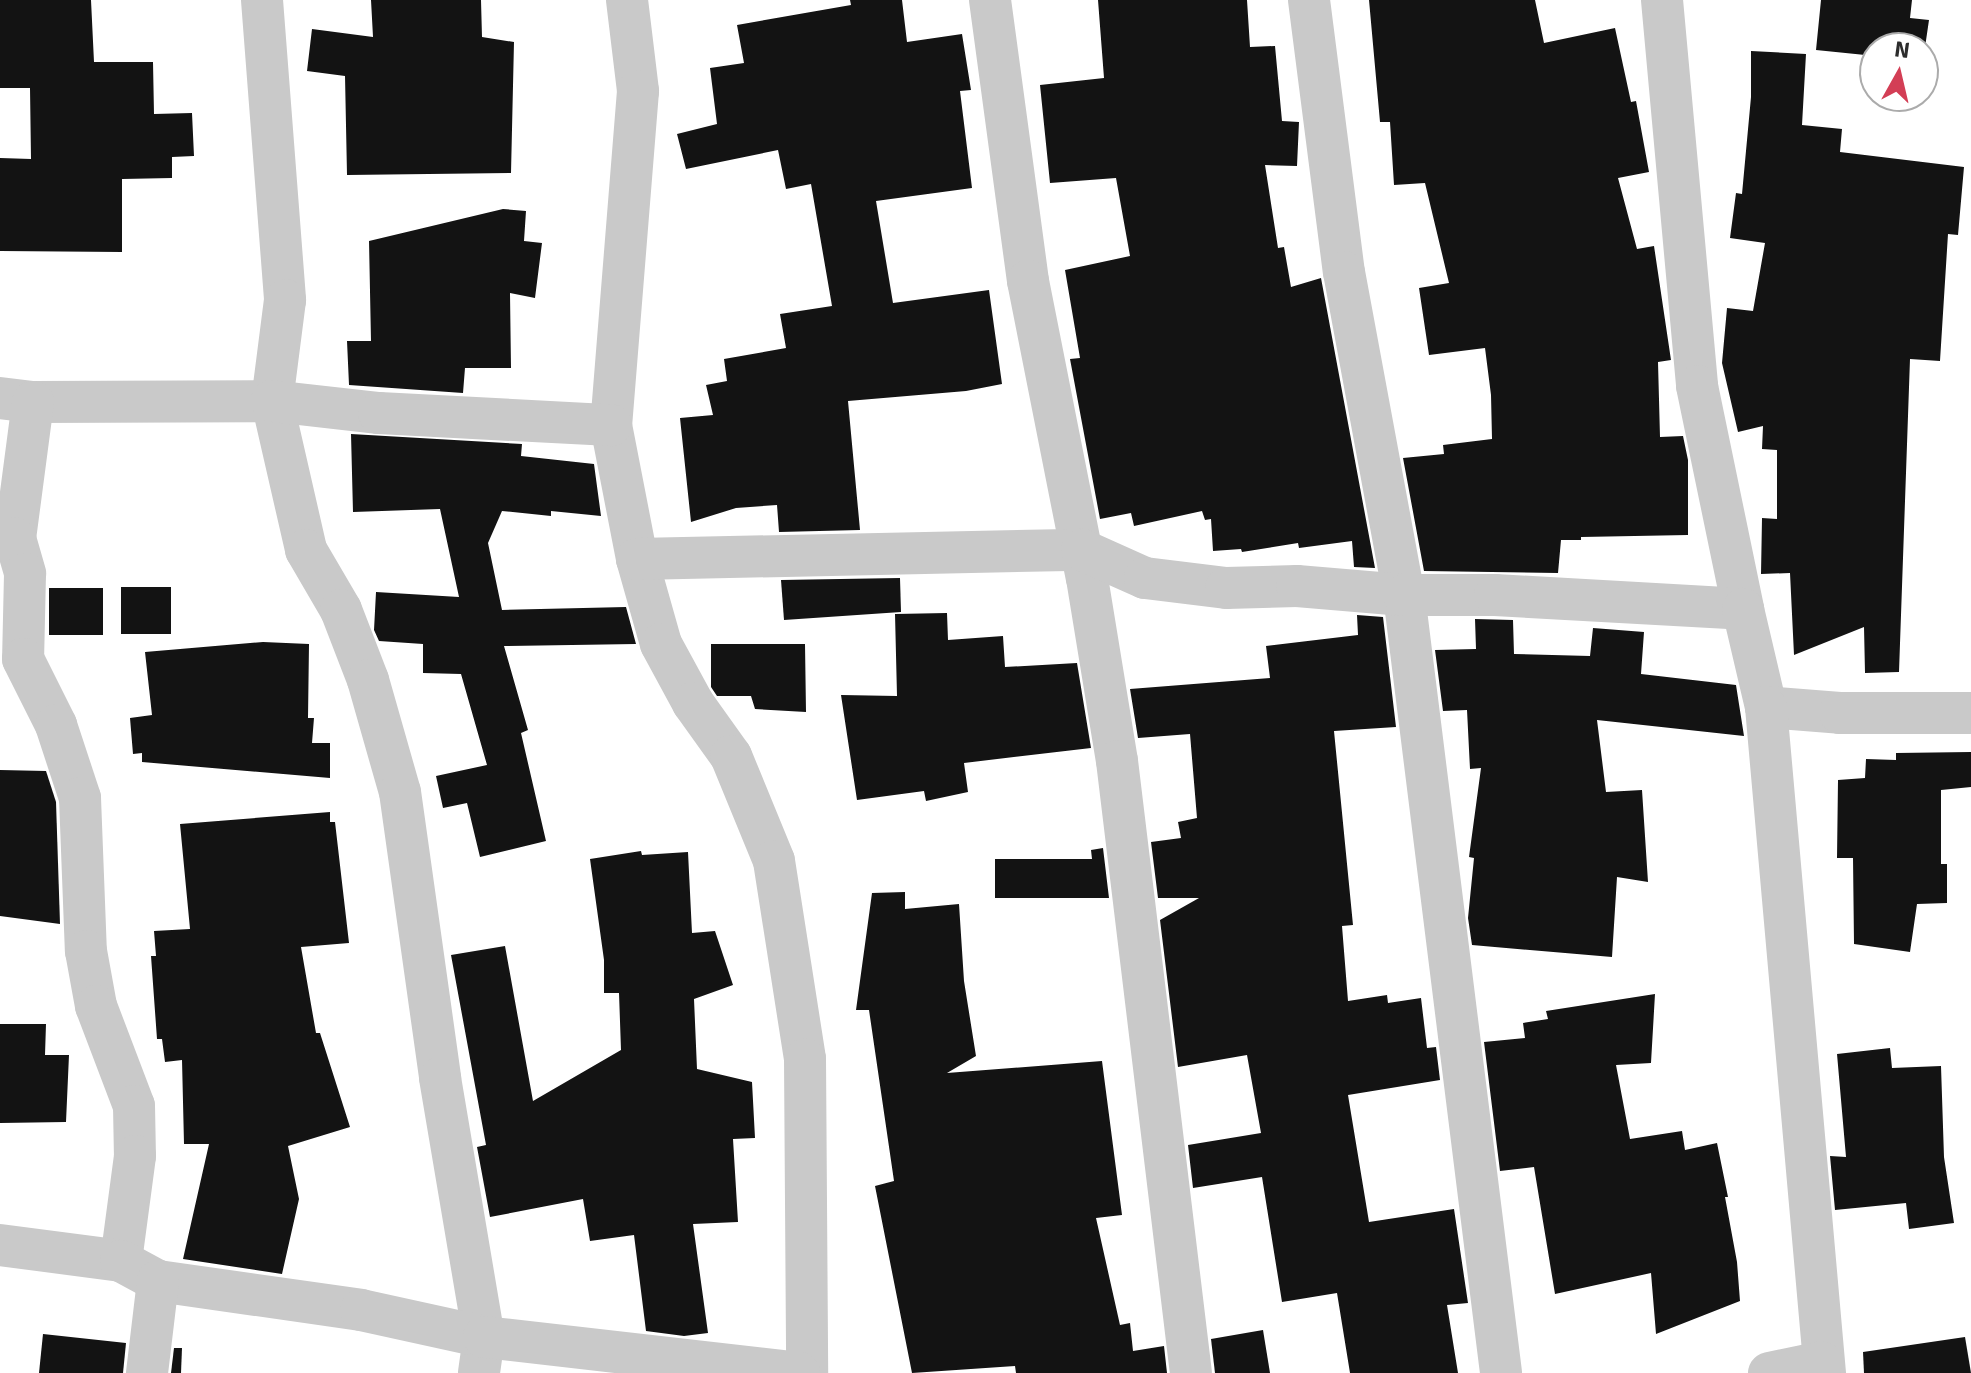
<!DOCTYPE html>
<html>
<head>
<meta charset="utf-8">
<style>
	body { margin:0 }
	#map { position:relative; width:1971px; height:1373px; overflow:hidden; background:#fff; font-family:Signika,sans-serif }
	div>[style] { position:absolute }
	.building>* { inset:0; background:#131313; transform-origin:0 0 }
	.minor>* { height:42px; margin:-21px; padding:0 21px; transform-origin:21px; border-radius:21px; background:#c9c9c9 }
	span { translate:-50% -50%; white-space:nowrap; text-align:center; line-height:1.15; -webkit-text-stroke:8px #fff; paint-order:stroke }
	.north { position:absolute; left:1859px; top:32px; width:80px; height:80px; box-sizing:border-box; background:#fff; border:2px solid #ababab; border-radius:50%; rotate:8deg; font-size:22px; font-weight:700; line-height:32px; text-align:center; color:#2c2c2c }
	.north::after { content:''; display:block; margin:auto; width:28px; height:36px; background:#d33e55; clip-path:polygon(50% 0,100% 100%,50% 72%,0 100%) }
</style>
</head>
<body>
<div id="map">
	<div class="building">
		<div style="clip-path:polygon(0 0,91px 0,94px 62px,153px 62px,154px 114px,192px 113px,194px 156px,172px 157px,172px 178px,122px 179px,122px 252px,0 251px,0 158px,31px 159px,30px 88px,0 88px)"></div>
		<div style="clip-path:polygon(371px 0,481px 0,482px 37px,514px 42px,511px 173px,347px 175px,345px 76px,307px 71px,312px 29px,373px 37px)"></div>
		<div style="clip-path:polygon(850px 0,902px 0,907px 42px,962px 34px,971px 90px,960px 91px,972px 188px,876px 201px,893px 303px,989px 290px,1002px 384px,966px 391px,848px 401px,860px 530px,779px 532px,777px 505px,736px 508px,691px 522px,680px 418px,713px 415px,706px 385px,727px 381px,724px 359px,786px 348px,780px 314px,832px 306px,811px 184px,786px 189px,778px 150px,686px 169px,677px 134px,717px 124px,710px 68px,744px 63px,737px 25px,851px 5px)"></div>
		<div style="clip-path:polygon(1098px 0,1247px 0,1250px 47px,1275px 46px,1282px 121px,1299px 122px,1297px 166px,1265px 165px,1278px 248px,1284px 247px,1291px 287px,1321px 278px,1375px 568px,1354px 567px,1352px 541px,1299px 548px,1298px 543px,1242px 552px,1241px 549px,1213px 551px,1211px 519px,1205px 520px,1202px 511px,1134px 526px,1131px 513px,1100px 519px,1070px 359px,1080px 358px,1065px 270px,1130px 256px,1116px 178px,1050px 183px,1040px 85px,1104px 78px)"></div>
		<div style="clip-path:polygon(1369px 0,1535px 0,1544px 43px,1615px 28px,1631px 102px,1636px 101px,1649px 172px,1618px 178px,1637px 249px,1654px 246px,1671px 360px,1658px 362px,1660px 437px,1683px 436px,1688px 460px,1688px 535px,1581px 537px,1581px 540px,1561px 540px,1558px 573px,1424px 571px,1403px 458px,1444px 454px,1443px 445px,1492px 439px,1491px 395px,1485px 348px,1429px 355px,1419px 288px,1449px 283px,1425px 183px,1394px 185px,1390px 122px,1380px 122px)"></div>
		<div style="clip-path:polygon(1821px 0,1912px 0,1910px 18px,1929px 20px,1923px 61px,1923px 48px,1875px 48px,1875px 56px,1816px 50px)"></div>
		<div style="clip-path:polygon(1751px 51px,1806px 54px,1802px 125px,1842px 129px,1840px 152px,1964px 167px,1958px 235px,1948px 234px,1940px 361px,1910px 359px,1899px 672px,1865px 673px,1864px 627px,1794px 655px,1790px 573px,1761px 574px,1762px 518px,1777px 519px,1777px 450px,1762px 449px,1763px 426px,1738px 432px,1722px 363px,1727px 308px,1753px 311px,1765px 243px,1730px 238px,1736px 193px,1742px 194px,1751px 97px)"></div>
		<div style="clip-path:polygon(503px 209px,526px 211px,524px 241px,542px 243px,535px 298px,510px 293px,511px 368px,465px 368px,463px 393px,349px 385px,347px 341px,371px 341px,369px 241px)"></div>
		<div style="clip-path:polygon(351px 434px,522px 444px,521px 456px,594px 464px,601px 516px,551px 511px,551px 516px,502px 511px,488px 543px,502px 610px,626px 607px,636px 644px,504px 646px,528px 730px,521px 733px,546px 841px,480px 857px,467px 803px,443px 808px,436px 776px,487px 765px,461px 674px,423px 673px,423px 644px,379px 641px,374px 630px,376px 592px,459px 597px,440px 509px,353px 512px)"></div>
		<div style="clip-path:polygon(900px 578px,901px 612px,784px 620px,781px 580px)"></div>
		<div style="left:171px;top:587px;width:47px;height:50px;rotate:90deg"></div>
		<div style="left:49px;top:588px;width:54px;height:47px"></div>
		<div style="clip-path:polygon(947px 613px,948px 640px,1003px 636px,1005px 667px,1077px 663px,1091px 748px,964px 763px,968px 792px,926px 801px,924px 791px,857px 800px,841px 695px,897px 696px,895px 614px)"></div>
		<div style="clip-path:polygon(1357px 615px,1383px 617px,1396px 727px,1334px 731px,1353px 925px,1342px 926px,1348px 1001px,1387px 995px,1388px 1003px,1421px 998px,1427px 1048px,1436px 1047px,1440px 1080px,1348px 1095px,1369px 1222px,1454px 1209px,1468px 1303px,1447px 1305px,1458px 1373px,1350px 1373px,1337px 1293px,1282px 1302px,1262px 1177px,1193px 1188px,1188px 1145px,1261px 1133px,1247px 1055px,1178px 1067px,1160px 920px,1199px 898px,1158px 898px,1151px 842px,1181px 838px,1178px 822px,1197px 818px,1190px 734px,1138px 738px,1130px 689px,1270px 678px,1266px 646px,1358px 635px)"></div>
		<div style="clip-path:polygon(1475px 619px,1513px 620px,1514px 654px,1590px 656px,1593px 628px,1644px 632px,1641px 674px,1736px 685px,1744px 736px,1597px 720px,1606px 792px,1642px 790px,1648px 882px,1617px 877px,1612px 957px,1472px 945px,1468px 918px,1474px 858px,1469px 857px,1481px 768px,1470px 769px,1467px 710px,1443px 711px,1435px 650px,1476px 649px)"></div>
		<div style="clip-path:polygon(263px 642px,309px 644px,308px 718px,314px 718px,312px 743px,330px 743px,330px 778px,142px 762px,142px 753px,133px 754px,130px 718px,152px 715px,145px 652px)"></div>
		<div style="clip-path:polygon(711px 644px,805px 644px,806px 712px,755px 709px,751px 696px,717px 696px,711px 687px)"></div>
		<div style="clip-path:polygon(1971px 752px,1971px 787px,1941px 790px,1941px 864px,1947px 864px,1947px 903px,1917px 904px,1910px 952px,1854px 944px,1853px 858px,1837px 858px,1838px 780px,1865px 778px,1866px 759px,1896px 760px,1896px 753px)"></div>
		<div style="clip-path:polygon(0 770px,46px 771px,56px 802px,60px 924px,0 916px)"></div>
		<div style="clip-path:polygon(330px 812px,330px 822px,335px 822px,349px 943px,301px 947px,316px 1033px,320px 1033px,350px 1127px,288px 1146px,299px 1199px,282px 1274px,183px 1259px,209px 1144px,184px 1144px,182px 1060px,165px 1062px,162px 1039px,157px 1039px,151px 956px,156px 956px,154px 931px,190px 929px,180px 824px)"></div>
		<div style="clip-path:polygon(1103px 848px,1109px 898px,995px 898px,995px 859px,1092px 859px,1091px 850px)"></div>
		<div style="clip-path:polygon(641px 851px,642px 855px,688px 852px,692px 933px,715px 931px,733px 985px,694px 999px,697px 1069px,752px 1082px,755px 1138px,733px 1139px,738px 1222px,693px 1224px,708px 1333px,684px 1336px,646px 1331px,634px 1235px,590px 1241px,583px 1199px,490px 1217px,477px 1147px,486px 1145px,451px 955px,505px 946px,533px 1101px,621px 1050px,619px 993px,604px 993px,604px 960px,590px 859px)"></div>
		<div style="clip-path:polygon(905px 892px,905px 909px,959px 904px,964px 981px,976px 1056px,947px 1073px,1102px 1061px,1122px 1215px,1096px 1218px,1120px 1325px,1130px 1323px,1133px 1351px,1164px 1346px,1167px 1373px,1016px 1373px,1015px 1366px,912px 1373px,875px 1186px,894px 1181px,869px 1010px,856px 1010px,872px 893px)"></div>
		<div style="clip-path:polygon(1655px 994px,1651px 1063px,1616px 1065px,1630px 1139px,1682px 1131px,1685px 1150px,1717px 1143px,1728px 1197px,1725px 1197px,1737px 1262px,1740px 1301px,1656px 1334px,1651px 1273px,1555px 1294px,1534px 1167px,1500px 1171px,1484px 1042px,1525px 1038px,1523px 1023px,1548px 1019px,1546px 1011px)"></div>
		<div style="clip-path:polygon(0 1024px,46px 1024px,45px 1055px,69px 1055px,66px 1122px,0 1123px)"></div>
		<div style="clip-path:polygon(1890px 1048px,1892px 1068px,1941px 1066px,1944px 1157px,1954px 1223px,1909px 1229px,1906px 1203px,1835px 1210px,1830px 1156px,1846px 1157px,1837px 1054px)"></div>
		<div style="clip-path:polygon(1263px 1330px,1270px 1373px,1215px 1373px,1211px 1339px)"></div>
		<div style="clip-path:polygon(43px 1334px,126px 1343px,123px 1373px,39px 1373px)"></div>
		<div style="clip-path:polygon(1965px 1337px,1971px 1373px,1864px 1373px,1863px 1352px)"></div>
		<div style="clip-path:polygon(174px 1348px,182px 1348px,181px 1373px,171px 1373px)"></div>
	</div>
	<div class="minor">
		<div style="left:262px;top:0;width:301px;rotate:85.6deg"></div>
		<div style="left:285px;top:300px;width:102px;rotate:97.3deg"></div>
		<div style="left:272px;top:401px;width:153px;rotate:77.1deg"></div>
		<div style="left:306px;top:550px;width:69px;rotate:59.7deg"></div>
		<div style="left:341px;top:610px;width:75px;rotate:68.9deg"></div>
		<div style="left:368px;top:680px;width:116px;rotate:74.1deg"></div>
		<div style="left:400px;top:792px;width:289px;rotate:82deg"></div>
		<div style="left:440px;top:1078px;width:263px;rotate:80.4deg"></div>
		<div style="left:484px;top:1337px;width:36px;rotate:98deg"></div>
		<div style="left:627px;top:0;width:92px;rotate:83.1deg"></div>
		<div style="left:638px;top:91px;width:335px;rotate:94.6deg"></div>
		<div style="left:611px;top:425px;width:136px;rotate:79deg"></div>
		<div style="left:637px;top:559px;width:88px;rotate:74.2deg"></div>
		<div style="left:661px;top:644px;width:67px;rotate:61.5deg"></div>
		<div style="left:693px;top:703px;width:65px;rotate:54.4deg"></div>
		<div style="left:731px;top:756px;width:113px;rotate:67.7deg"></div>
		<div style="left:774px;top:861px;width:200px;rotate:81.1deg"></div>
		<div style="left:805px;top:1059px;width:314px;rotate:89.6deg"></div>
		<div style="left:990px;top:0;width:284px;rotate:82.3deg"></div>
		<div style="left:1028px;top:281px;width:303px;rotate:78.8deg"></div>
		<div style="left:1087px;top:578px;width:185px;rotate:80.7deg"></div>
		<div style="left:1117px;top:761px;width:616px;rotate:83.11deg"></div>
		<div style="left:1309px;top:0;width:274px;rotate:82.7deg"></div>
		<div style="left:1344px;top:272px;width:329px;rotate:79.5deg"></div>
		<div style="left:1404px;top:595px;width:784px;rotate:82.89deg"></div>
		<div style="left:1662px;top:0;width:388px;rotate:84.8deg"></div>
		<div style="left:1697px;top:386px;width:228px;rotate:78.3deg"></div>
		<div style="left:0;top:398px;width:33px;rotate:7deg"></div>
		<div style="left:33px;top:402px;width:239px;rotate:-0.2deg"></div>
		<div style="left:272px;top:401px;width:108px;rotate:6.4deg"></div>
		<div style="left:379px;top:413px;width:232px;rotate:3deg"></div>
		<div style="left:33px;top:402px;width:137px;rotate:97.5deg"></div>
		<div style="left:15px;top:538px;width:37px;rotate:74deg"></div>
		<div style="left:25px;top:574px;width:85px;rotate:91.3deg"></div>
		<div style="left:23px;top:659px;width:74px;rotate:63.4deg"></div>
		<div style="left:56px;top:725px;width:77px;rotate:71.8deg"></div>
		<div style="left:80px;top:798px;width:153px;rotate:87.8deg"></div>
		<div style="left:86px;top:951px;width:56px;rotate:79.7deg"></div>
		<div style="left:96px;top:1006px;width:107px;rotate:69.2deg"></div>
		<div style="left:134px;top:1106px;width:50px;rotate:88.9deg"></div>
		<div style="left:135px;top:1156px;width:106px;rotate:97.6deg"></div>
		<div style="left:637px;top:559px;width:445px;rotate:-1.2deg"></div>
		<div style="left:1082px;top:550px;width:69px;rotate:24deg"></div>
		<div style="left:1145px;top:578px;width:82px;rotate:7deg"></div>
		<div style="left:1226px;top:588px;width:71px;rotate:-1.6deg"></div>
		<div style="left:1297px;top:586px;width:107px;rotate:4.8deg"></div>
		<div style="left:1404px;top:595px;width:91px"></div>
		<div style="left:1495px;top:595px;width:248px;rotate:3.2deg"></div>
		<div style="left:1743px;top:609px;width:101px;rotate:76.8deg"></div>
		<div style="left:1766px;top:707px;width:74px;rotate:4.6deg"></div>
		<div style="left:1840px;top:713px;width:131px"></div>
		<div style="left:1766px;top:707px;width:669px;rotate:84.94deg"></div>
		<div style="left:0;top:1245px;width:122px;rotate:7.5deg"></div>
		<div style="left:121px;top:1261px;width:42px;rotate:28.4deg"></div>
		<div style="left:158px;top:1281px;width:205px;rotate:8.1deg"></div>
		<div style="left:361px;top:1310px;width:126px;rotate:12.4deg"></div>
		<div style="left:484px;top:1337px;width:317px;rotate:6.5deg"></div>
		<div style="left:147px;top:1373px;width:93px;rotate:-83.2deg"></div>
		<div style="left:1769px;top:1373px;width:54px;rotate:-11.7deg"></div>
	</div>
	<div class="north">N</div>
</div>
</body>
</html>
